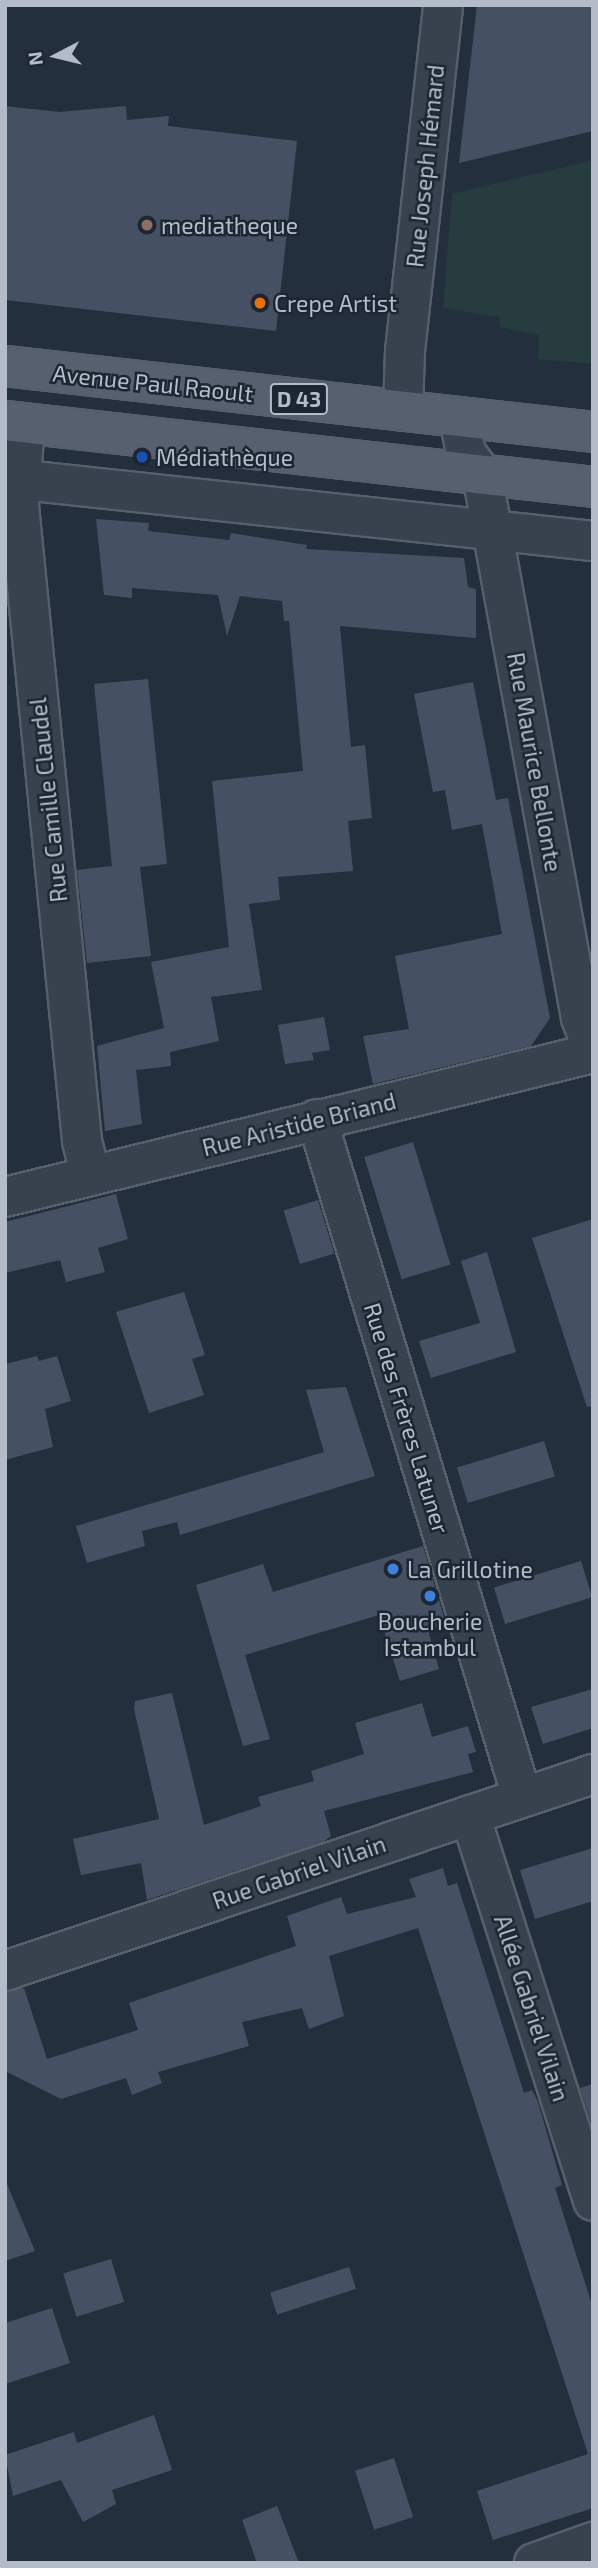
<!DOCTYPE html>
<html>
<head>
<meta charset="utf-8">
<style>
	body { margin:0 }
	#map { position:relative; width:598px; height:2568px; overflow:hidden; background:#242f3e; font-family:"Exo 2",sans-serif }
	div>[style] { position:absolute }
	.green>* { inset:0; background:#263c3f }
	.building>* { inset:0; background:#455162; transform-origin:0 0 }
	.roads { filter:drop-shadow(2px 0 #565f6c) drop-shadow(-2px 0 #565f6c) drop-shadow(0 2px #565f6c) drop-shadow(0 -2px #565f6c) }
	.minor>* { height:38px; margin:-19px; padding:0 19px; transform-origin:19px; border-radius:19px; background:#38414e }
	.primary>* { height:38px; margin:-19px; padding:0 19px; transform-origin:19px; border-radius:19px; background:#56606e }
	.dots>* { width:19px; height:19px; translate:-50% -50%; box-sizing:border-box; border:4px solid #1d2633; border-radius:50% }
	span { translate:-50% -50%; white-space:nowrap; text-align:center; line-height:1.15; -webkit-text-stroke:5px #1d2633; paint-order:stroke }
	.shield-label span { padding:2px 5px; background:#1d2633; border:2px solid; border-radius:5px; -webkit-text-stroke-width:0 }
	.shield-label { font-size:21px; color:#b4bcc9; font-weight:700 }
	.street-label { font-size:23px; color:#b4bcc9 }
	.poi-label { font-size:23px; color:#b4bcc9 }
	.left { translate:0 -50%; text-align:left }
	.frame { position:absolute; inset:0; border:7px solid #b4bcc9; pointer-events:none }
	.north { position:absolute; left:21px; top:21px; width:70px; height:70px; -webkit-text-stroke:5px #1d2633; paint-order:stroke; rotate:263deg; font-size:19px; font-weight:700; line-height:28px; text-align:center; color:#b4bcc9 }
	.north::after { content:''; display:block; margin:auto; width:24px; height:32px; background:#b4bcc9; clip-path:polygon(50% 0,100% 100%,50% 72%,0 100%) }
</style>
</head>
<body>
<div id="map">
	<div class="green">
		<div style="clip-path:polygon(593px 160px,593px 364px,538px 359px,539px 335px,500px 327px,499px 317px,443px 308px,452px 194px)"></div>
	</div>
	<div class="building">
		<div style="clip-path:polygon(477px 5px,593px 5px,593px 131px,459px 163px)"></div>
		<div style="clip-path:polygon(5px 106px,59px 112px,126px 106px,127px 120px,169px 116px,168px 126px,297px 141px,276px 331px,5px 300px)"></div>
		<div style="clip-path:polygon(96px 519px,149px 523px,148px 531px,229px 540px,231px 533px,307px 545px,306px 549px,464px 558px,468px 587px,476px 589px,476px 638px,340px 626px,351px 747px,365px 745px,372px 818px,348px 821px,353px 871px,278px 877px,280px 900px,249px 904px,262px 990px,211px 997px,219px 1041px,170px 1052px,171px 1066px,136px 1070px,142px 1124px,105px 1131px,97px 1046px,164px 1028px,151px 962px,229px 947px,212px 781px,303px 771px,289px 621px,284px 621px,282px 601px,240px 596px,227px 636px,218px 595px,132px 588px,132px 598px,104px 595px)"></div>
		<div style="clip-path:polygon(148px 679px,167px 864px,140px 867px,151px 956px,87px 963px,77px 870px,112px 866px,94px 684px)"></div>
		<div style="clip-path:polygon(473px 682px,496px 800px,508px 798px,550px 1018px,531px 1046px,373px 1084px,363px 1036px,409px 1029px,395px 956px,502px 934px,482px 824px,452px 830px,445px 790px,433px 792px,414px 694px)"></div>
		<div style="clip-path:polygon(324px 1017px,330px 1050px,312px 1053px,314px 1060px,285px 1064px,278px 1025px)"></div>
		<div style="left:413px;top:1142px;width:128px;height:51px;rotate:73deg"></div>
		<div style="clip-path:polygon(116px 1194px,128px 1239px,98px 1248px,105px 1272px,66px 1282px,60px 1260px,5px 1273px,5px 1222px)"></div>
		<div style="left:318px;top:1200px;width:56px;height:36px;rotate:73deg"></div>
		<div style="clip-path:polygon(593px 1219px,593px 1406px,587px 1407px,532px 1238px)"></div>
		<div style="clip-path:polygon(487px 1252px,516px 1352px,431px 1378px,419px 1341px,480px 1323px,461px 1261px)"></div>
		<div style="clip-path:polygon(184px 1292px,205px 1355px,192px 1359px,204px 1395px,149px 1413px,116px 1312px)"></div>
		<div style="clip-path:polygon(37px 1356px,39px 1361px,57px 1356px,71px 1401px,45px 1409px,53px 1447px,5px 1460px,5px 1364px)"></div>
		<div style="clip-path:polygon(346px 1387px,375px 1476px,180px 1535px,177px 1522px,142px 1531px,145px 1546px,87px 1563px,76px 1526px,324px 1452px,306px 1390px)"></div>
		<div style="left:544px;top:1441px;width:37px;height:91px;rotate:73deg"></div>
		<div style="clip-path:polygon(423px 1546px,446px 1624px,428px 1630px,439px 1669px,400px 1681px,379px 1615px,245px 1655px,270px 1739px,243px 1746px,196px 1585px,263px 1564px,273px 1592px)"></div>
		<div style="left:581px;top:1561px;width:38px;height:91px;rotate:73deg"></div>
		<div style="clip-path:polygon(593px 1689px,593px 1728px,543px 1744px,531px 1707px)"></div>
		<div style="clip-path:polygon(172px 1693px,204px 1825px,261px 1806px,258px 1797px,314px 1781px,311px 1771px,364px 1754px,355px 1723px,422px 1703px,432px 1737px,468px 1726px,476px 1752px,468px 1754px,473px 1772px,324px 1811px,331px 1836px,323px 1842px,147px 1900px,141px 1863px,81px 1875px,73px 1839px,159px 1819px,134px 1709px,135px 1701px)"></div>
		<div style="clip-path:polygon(593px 1848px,593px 1901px,535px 1919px,520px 1870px)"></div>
		<div style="clip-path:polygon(443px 1868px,448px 1886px,457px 1883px,524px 2093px,532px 2090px,538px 2102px,562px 2185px,555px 2188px,593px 2308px,593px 2508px,493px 2540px,477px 2491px,588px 2454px,418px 1928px,329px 1956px,344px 2016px,309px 2029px,302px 2008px,242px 2022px,249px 2046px,158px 2072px,162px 2083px,132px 2095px,126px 2078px,61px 2099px,5px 2071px,5px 1992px,24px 1988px,47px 2059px,138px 2030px,129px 2003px,296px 1946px,287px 1916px,341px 1897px,347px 1914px,416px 1897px,409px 1879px)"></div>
		<div style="clip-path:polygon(593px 2084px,593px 2128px,580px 2088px)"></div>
		<div style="clip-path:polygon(5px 2179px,35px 2251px,5px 2261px)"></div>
		<div style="left:111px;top:2259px;width:45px;height:50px;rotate:73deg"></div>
		<div style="left:349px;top:2267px;width:23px;height:83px;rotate:72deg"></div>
		<div style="clip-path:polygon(52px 2308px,70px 2363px,5px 2384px,5px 2323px)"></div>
		<div style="clip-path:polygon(154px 2415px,172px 2470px,112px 2490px,116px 2504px,83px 2522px,61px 2480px,13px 2496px,5px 2455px,74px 2432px,77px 2443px)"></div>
		<div style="left:394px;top:2458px;width:62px;height:41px;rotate:72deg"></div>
		<div style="clip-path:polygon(277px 2506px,299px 2563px,257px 2563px,242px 2520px)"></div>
	</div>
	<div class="roads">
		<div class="minor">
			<div style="left:403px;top:411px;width:60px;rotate:-88.1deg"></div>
			<div style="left:405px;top:351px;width:348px;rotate:-83.7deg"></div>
			<div style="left:459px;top:417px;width:37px;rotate:79deg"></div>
			<div style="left:466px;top:453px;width:26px;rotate:53deg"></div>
			<div style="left:482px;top:474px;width:553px;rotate:79.69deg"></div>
			<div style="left:581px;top:1018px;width:33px;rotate:69deg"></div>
			<div style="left:25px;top:424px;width:82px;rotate:94.2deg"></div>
			<div style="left:19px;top:506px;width:638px;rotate:84.33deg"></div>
			<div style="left:82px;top:1141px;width:36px;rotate:76deg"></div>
			<div style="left:5px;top:478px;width:591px;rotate:6.12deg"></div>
			<div style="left:317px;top:1119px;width:708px;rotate:73.18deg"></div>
			<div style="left:5px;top:1197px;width:605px;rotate:-13.76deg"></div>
			<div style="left:470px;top:1815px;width:405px;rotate:72.3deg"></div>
			<div style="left:5px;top:1971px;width:620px;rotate:-18.52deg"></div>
			<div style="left:534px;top:2563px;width:63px;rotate:-19.6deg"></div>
		</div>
		<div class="primary">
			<div style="left:5px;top:366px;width:592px;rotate:6.4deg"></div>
			<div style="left:5px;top:421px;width:592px;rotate:6.4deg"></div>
		</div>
	</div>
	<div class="dots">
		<div style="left:147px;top:225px;background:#8d6e63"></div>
		<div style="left:260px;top:303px;background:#e8710a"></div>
		<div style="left:142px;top:457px;background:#1a4fb4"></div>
		<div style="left:393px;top:1569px;background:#3f7fe0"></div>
		<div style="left:430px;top:1596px;background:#3f7fe0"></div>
	</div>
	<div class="shield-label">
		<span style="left:299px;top:399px">D 43</span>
	</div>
	<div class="street-label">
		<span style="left:425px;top:166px;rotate:-84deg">Rue Joseph Hémard</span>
		<span style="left:153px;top:383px;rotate:6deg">Avenue Paul Raoult</span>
		<span style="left:535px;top:762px;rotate:80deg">Rue Maurice Bellonte</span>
		<span style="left:48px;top:800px;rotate:-96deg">Rue Camille Claudel</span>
		<span style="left:299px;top:1124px;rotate:-14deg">Rue Aristide Briand</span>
		<span style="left:407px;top:1418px;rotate:73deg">Rue des Frères Latuner</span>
		<span style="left:299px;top:1872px;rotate:-19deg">Rue Gabriel Vilain</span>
		<span style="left:532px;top:2008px;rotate:72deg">Allée Gabriel Vilain</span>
	</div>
	<div class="poi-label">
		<span class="left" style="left:161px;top:225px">mediatheque</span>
		<span class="left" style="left:274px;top:303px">Crepe Artist</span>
		<span class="left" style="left:156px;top:457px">Médiathèque</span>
		<span class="left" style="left:407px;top:1569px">La Grillotine</span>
		<span style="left:430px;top:1634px">Boucherie<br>Istambul</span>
	</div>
	<div class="frame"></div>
	<div class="north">N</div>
</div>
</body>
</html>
